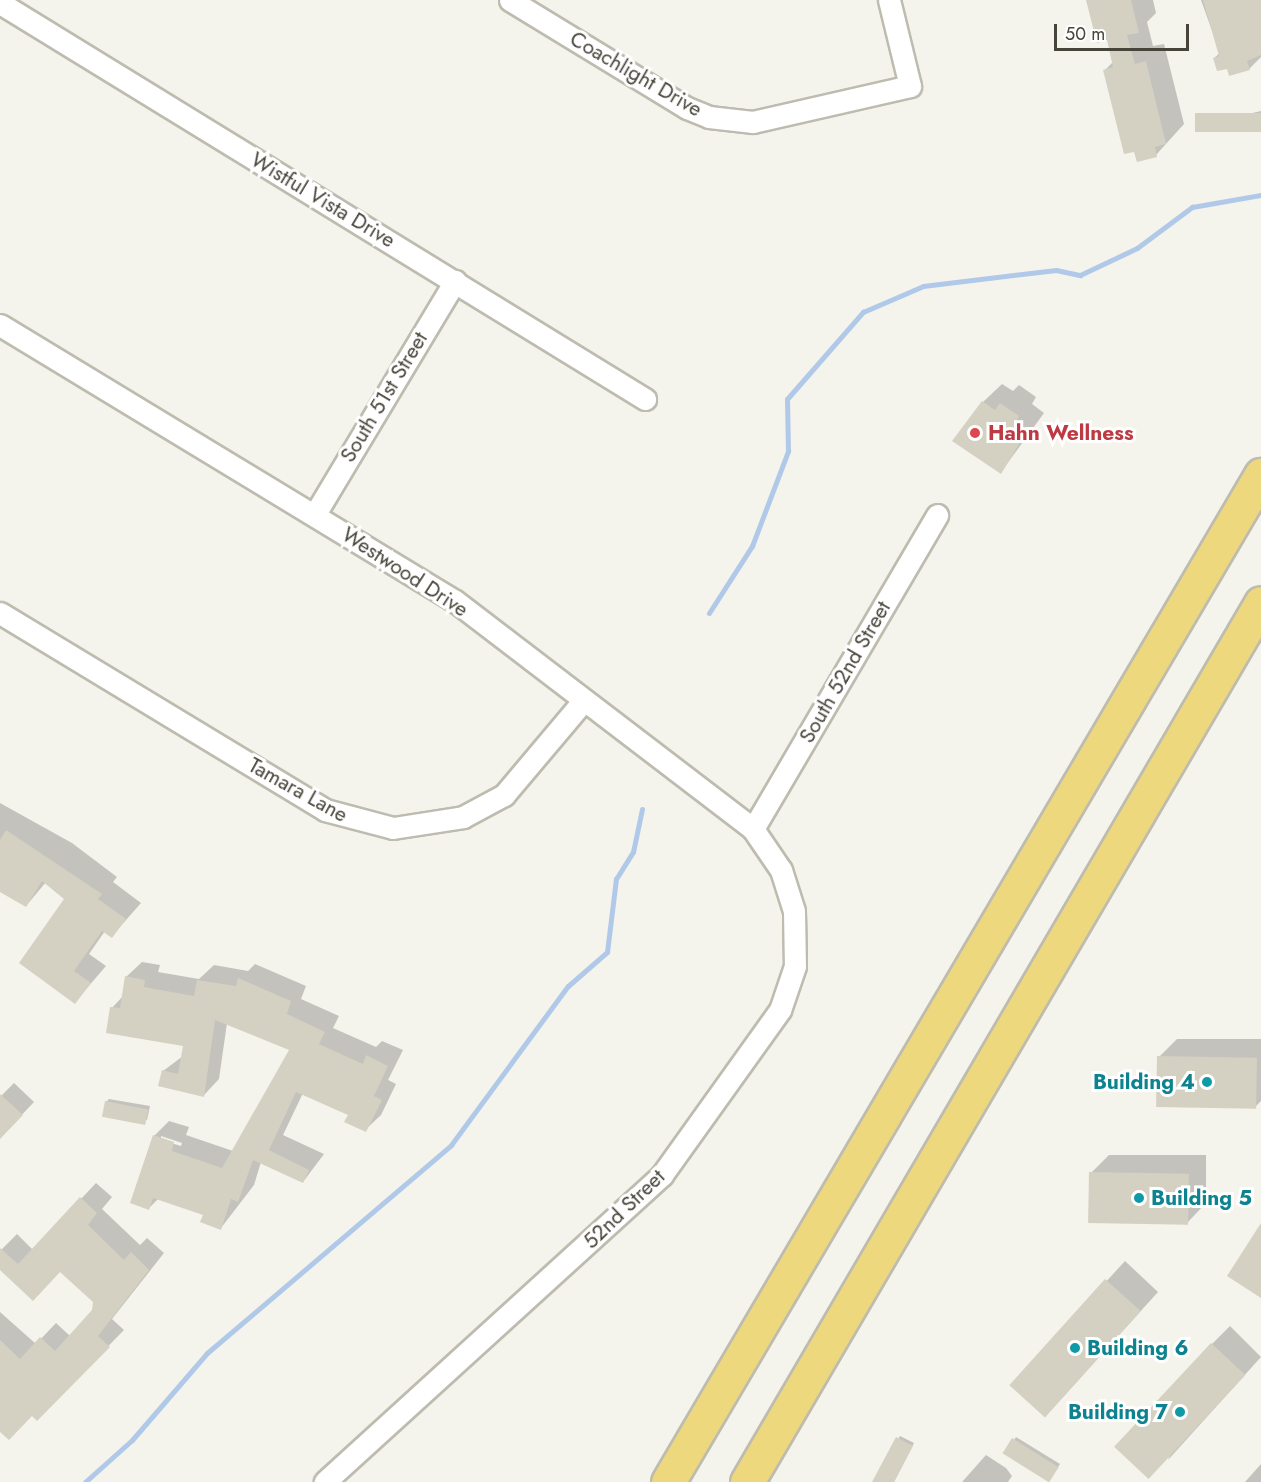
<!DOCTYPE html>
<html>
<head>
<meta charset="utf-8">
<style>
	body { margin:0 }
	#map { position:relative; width:1261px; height:1482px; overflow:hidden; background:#f4f3ec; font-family:Jost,sans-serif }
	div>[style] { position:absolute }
	.shadow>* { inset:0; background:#0003 }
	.stream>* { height:5px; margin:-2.5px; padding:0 2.5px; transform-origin:2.5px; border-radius:2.5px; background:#b0c9e9 }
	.building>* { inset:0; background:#d4d0c2; transform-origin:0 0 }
	.roads { filter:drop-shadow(2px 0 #bebbaf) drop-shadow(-2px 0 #bebbaf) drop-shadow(0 2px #bebbaf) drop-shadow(0 -2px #bebbaf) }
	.street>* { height:21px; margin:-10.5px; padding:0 10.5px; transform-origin:10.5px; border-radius:10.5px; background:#fff }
	.highway>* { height:33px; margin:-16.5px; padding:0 16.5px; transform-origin:16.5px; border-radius:16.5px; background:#edd87d }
	.dots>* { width:16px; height:16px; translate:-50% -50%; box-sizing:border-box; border:3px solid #fff; border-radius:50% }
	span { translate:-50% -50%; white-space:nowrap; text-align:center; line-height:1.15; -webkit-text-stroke:6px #fff; paint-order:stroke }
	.street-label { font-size:21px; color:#47443a }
	.health-label { font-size:21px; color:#be3a42; font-weight:700 }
	.left { translate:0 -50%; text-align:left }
	.culture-label { font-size:21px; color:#0d838f; font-weight:700 }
	.right { translate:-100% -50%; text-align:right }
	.scale { position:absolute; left:1054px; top:24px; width:135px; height:27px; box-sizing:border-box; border:3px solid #47443a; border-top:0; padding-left:8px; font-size:18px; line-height:21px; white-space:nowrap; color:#47443a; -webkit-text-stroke:4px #fff; paint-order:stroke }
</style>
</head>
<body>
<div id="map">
	<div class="shadow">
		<div style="clip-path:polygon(1087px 0,1153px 0,1156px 13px,1147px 22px,1153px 46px,1164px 44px,1184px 124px,1156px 155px,1135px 150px,1105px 70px,1113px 62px,1108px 38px)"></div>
		<div style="clip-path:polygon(1201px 0,1261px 0,1261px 57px,1249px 69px,1228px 67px,1214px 58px,1220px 53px)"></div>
		<div style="clip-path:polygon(1261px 111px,1261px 130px,1199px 128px,1201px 125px)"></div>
		<div style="clip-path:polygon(1002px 384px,1013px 391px,1019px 385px,1036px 397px,1032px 404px,1044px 413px,1001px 472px,983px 402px)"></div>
		<div style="clip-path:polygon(0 803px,72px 843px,117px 877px,113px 882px,141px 903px,112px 936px,105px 931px,89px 954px,106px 966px,75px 1002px,66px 899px,46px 882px,26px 906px,0 891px)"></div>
		<div style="clip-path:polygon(evenodd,142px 962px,160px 965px,158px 972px,199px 979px,214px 965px,248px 971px,255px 964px,306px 986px,301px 999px,339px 1016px,333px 1028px,376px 1047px,382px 1041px,403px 1050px,388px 1080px,396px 1084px,381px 1115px,365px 1130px,350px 1114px,303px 1093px,283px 1135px,324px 1154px,303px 1182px,261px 1162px,254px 1185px,221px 1228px,204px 1214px,158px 1199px,149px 1208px,154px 1136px,169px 1121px,189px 1127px,186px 1135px,233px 1151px,291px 1049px,227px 1023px,219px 1079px,204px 1095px,163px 1071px,183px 1056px,185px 1044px,112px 1008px,123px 996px,126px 977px,142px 962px,161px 1136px,182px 1143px,181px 1146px,161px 1140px,161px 1136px)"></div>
		<div style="clip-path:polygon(1177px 1039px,1261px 1039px,1261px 1101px,1256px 1106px,1159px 1057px)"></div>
		<div style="clip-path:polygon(14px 1083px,34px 1102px,0 1138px,0 1097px)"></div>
		<div style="clip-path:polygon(109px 1099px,150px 1106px,147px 1120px,106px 1102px)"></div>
		<div style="clip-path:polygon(1109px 1155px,1206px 1155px,1206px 1203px,1188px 1222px,1091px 1173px)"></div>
		<div style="clip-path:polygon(96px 1183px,112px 1197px,102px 1209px,140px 1245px,147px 1238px,164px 1253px,112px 1319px,124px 1330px,37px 1419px,32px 1415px,0 1430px,0 1312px,36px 1344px,56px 1323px,70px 1336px,94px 1311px,94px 1302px,61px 1271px,0 1268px,0 1251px,17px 1234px,33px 1250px)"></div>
		<div style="clip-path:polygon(1125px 1261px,1158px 1292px,1063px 1397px,1011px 1385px)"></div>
		<div style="clip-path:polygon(1230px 1326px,1261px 1357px,1168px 1460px,1212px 1344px)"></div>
		<div style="clip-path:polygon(900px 1436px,914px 1443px,894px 1482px,874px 1482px)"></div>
		<div style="clip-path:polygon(1016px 1437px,1060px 1464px,1051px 1478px,1005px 1453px)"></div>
		<div style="clip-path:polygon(986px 1455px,1006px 1468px,1012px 1476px,1008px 1482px,962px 1482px)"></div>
		<div style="clip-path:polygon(1261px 1464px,1261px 1482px,1245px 1482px)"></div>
	</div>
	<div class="stream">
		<div style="left:709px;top:613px;width:80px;rotate:-57.3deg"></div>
		<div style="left:752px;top:546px;width:102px;rotate:-69.2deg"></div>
		<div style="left:788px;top:451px;width:52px;rotate:-91.1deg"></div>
		<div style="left:787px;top:399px;width:116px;rotate:-48.9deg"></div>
		<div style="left:863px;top:312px;width:65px;rotate:-23.4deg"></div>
		<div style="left:923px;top:286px;width:134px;rotate:-6.9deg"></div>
		<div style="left:1056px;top:270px;width:25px;rotate:12deg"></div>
		<div style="left:1080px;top:275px;width:63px;rotate:-25.3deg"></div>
		<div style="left:1137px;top:248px;width:69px;rotate:-36.7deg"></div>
		<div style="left:1192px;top:207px;width:70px;rotate:-9.9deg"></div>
		<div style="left:85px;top:1482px;width:63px;rotate:-41.8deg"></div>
		<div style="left:132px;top:1440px;width:115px;rotate:-49.2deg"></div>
		<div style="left:207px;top:1353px;width:321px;rotate:-40.4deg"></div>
		<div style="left:451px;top:1145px;width:197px;rotate:-53.7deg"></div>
		<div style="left:568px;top:986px;width:52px;rotate:-41.1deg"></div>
		<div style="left:607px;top:952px;width:74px;rotate:-83deg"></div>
		<div style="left:616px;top:879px;width:32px;rotate:-58deg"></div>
		<div style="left:633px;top:852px;width:44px;rotate:-78.2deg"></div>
	</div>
	<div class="building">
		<div style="clip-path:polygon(1086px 0,1131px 0,1139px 33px,1127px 35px,1135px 64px,1146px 61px,1166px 144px,1155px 147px,1157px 157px,1137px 162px,1134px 152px,1124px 154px,1103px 70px,1113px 67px,1107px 40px,1097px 43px)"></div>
		<div style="clip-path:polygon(1203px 0,1261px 0,1261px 55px,1247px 61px,1250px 70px,1229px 76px,1227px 69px,1217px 71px,1213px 58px,1219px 56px)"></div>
		<div style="left:1261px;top:113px;width:19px;height:66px;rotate:90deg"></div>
		<div style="clip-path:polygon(982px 401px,995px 410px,1000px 403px,1019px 416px,1015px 423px,1027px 431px,1001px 474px,952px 441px)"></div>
		<div style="clip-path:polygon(6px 830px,102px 894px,98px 899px,126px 919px,112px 938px,102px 931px,74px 971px,91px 983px,75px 1004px,19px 963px,64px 899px,42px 881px,26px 907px,0 892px,0 840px)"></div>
		<div style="clip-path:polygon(125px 976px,145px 980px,144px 987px,194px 996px,197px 980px,236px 986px,238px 978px,291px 1001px,287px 1014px,325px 1032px,319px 1044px,363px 1064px,366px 1055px,388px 1066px,374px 1096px,382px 1100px,366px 1132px,344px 1122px,348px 1115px,296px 1092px,269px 1150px,309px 1170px,303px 1183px,253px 1160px,238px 1202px,231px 1199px,221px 1230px,200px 1222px,203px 1215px,153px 1198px,149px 1210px,130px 1203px,153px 1135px,174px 1142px,172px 1151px,222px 1168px,289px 1050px,215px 1020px,204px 1097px,158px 1086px,162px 1070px,178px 1074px,183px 1046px,106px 1033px,110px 1007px,120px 1008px)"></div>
		<div style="left:1157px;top:1056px;width:100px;height:51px;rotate:1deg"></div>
		<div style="clip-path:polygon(0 1094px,23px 1115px,0 1139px)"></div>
		<div style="left:105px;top:1101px;width:44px;height:16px;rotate:11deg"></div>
		<div style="left:1089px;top:1172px;width:100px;height:51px;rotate:1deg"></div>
		<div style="clip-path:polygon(80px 1197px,97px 1213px,88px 1225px,124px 1260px,131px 1252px,149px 1270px,98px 1336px,110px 1347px,37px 1421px,32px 1416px,9px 1440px,0 1432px,0 1340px,20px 1359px,40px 1337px,55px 1351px,92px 1310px,93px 1302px,60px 1272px,33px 1301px,0 1270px,0 1248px,18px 1264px)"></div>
		<div style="clip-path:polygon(1261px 1223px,1261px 1298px,1227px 1276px)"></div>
		<div style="left:1105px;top:1279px;width:48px;height:143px;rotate:42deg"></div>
		<div style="left:1211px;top:1343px;width:47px;height:142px;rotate:43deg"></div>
		<div style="clip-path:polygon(896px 1437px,913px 1446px,894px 1482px,872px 1482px)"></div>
		<div style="left:1012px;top:1438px;width:55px;height:18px;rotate:32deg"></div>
	</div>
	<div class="roads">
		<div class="street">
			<div style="left:510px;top:0;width:207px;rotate:31.4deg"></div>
			<div style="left:687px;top:108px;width:24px;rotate:22deg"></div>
			<div style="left:709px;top:117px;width:44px;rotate:6.5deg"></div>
			<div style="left:753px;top:122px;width:161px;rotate:-12.9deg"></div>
			<div style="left:910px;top:86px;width:89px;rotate:-103.7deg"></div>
			<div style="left:0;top:3px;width:757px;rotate:31.55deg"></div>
			<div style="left:0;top:325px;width:532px;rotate:31.24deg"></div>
			<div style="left:455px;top:601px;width:375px;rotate:37.4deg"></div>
			<div style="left:753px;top:829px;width:50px;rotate:55.7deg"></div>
			<div style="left:781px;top:870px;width:43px;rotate:72.4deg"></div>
			<div style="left:794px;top:911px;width:55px;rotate:89deg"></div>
			<div style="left:795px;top:966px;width:46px;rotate:108.8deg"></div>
			<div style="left:780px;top:1010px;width:203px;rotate:125.6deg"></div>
			<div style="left:662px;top:1175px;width:456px;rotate:137.7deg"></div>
			<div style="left:315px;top:514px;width:272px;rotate:-59deg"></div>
			<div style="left:0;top:613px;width:380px;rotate:31.2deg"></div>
			<div style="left:325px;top:810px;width:70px;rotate:14.8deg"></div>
			<div style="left:393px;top:828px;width:71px;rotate:-8.9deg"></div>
			<div style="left:463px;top:817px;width:47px;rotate:-28.2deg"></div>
			<div style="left:504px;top:795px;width:124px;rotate:-49.9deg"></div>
			<div style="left:753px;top:829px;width:364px;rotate:-59.6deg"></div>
		</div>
		<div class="highway">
			<div style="left:668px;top:1482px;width:1169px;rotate:-59.51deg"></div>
			<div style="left:747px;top:1482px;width:1018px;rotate:-59.68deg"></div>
		</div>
	</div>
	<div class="dots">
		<div style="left:975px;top:433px;background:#e0444e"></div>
		<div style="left:1207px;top:1082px;background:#0f9aa8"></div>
		<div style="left:1139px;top:1198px;background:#0f9aa8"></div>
		<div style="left:1075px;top:1348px;background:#0f9aa8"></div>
		<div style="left:1180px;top:1412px;background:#0f9aa8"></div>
	</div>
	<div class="street-label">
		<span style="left:636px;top:74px;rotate:30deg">Coachlight Drive</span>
		<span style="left:323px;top:200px;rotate:31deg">Wistful Vista Drive</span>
		<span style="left:384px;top:397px;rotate:-59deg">South 51st Street</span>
		<span style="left:405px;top:572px;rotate:33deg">Westwood Drive</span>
		<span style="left:845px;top:672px;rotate:-60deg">South 52nd Street</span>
		<span style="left:298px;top:790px;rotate:29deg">Tamara Lane</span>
		<span style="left:624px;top:1209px;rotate:-44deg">52nd Street</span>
	</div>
	<div class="health-label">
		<span class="left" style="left:988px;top:433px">Hahn Wellness</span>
	</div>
	<div class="culture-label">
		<span class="right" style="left:1195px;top:1082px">Building 4</span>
		<span class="left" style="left:1151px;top:1198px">Building 5</span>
		<span class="left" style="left:1087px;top:1348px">Building 6</span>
		<span class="right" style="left:1168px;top:1412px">Building 7</span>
	</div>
	<div class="scale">50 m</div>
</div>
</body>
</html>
